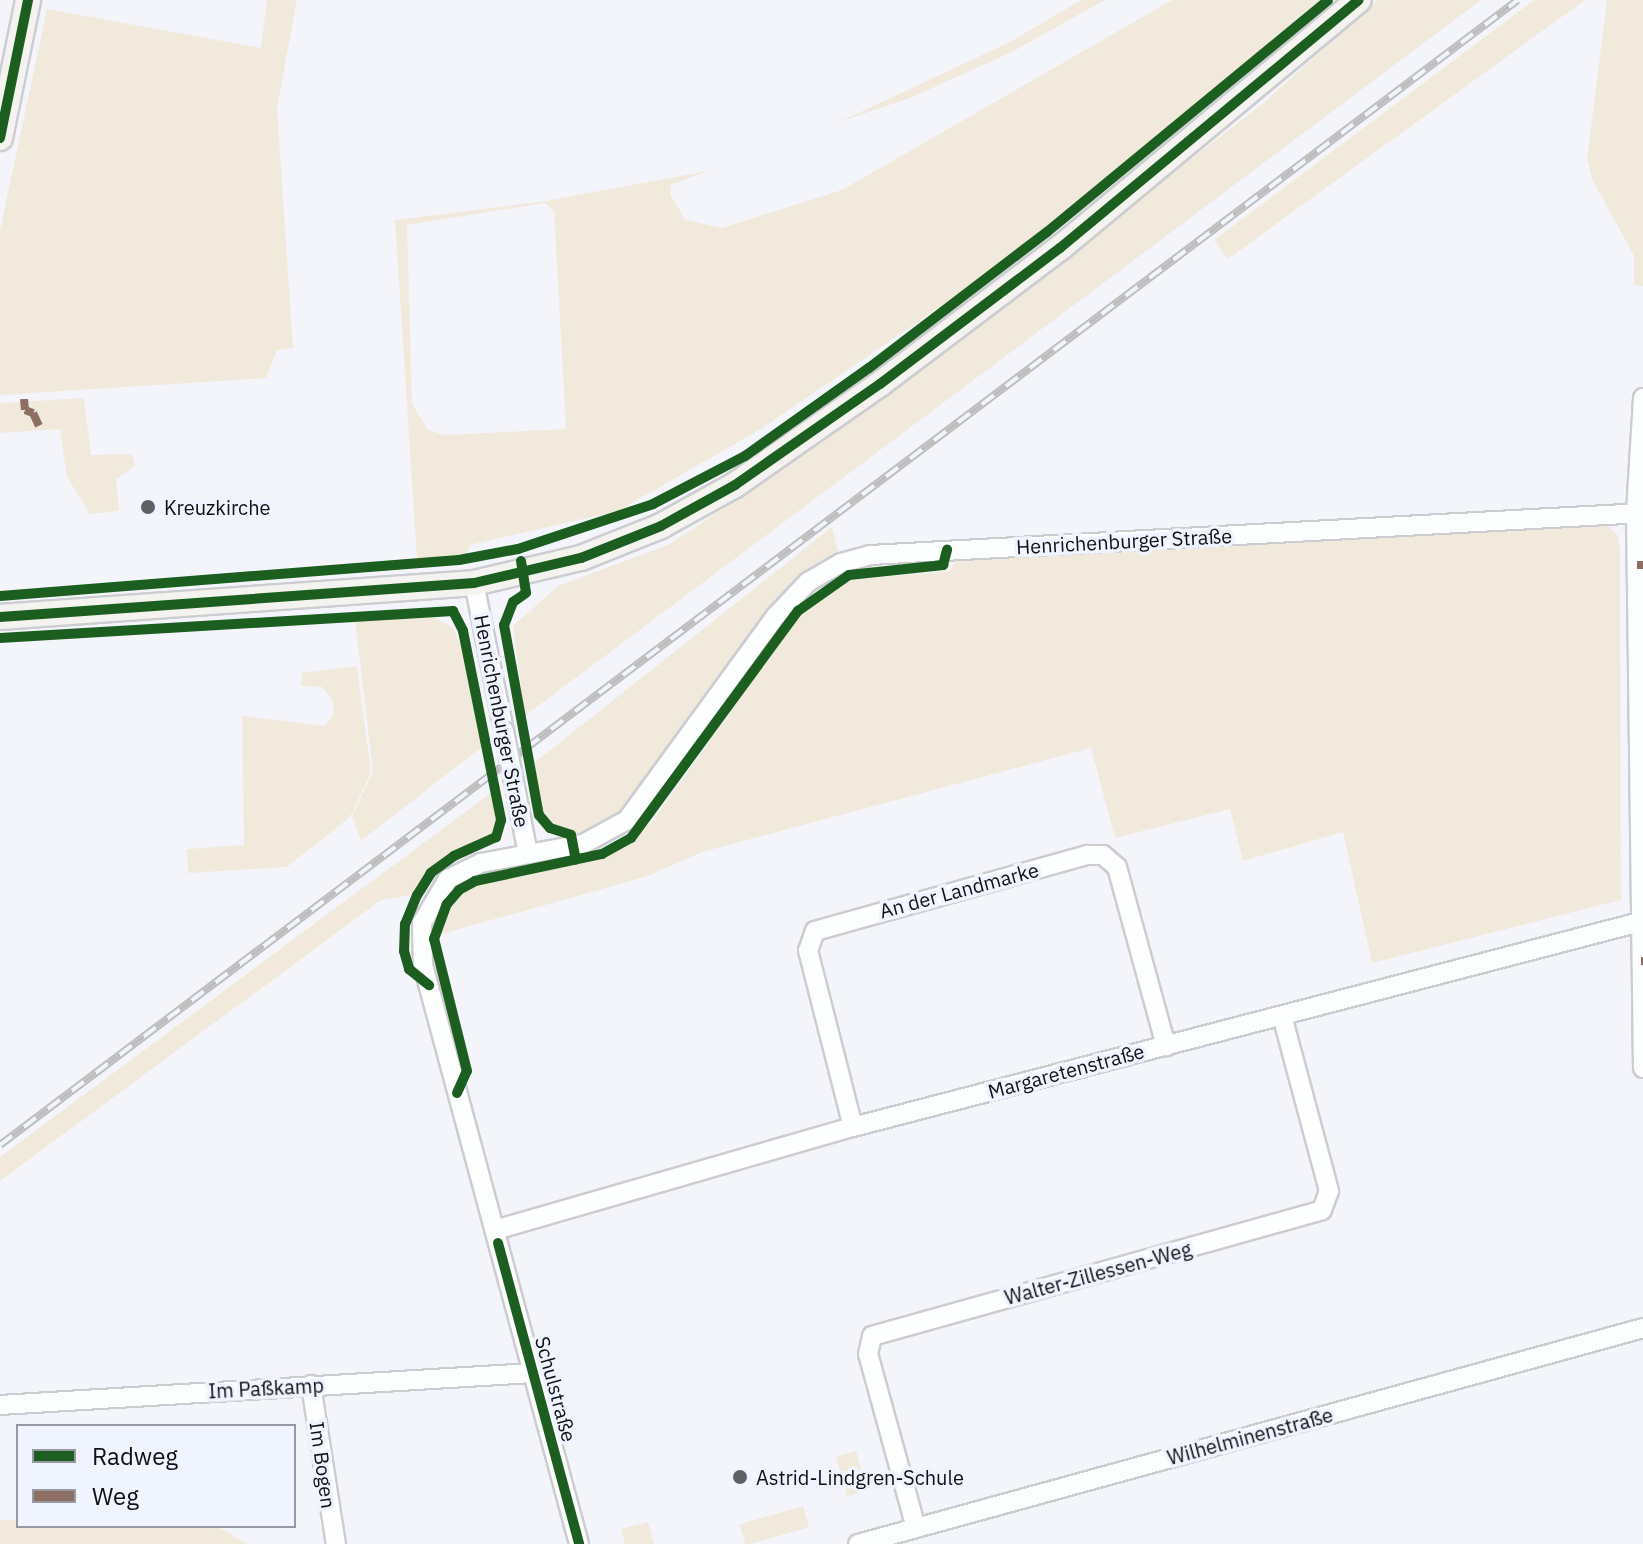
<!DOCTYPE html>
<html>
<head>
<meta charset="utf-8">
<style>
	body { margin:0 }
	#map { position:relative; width:1643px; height:1544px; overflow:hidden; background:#f4f5fa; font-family:"IBM Plex Sans",sans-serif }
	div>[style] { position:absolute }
	.green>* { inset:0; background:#f1eadc; transform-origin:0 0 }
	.roads { filter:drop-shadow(2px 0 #cccdd1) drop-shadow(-2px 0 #cccdd1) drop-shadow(0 2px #cccdd1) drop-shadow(0 -2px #cccdd1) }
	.street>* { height:18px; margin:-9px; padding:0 9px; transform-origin:9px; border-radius:9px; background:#fdfefe }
	.secondary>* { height:24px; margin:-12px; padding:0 12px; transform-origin:12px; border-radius:12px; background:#f4f3ef }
	.rail>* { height:8px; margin-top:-4px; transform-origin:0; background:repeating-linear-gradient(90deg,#f0f4fe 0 15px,#bebebe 0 30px); box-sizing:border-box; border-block:2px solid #bebebe }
	.bridges { filter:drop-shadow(2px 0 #cccdd1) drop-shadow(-2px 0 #cccdd1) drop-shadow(0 2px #cccdd1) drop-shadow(0 -2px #cccdd1) }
	.street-bridge>* { height:18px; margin:-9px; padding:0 9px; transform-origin:9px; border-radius:9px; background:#fdfefe }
	.quiet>* { height:8px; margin-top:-4px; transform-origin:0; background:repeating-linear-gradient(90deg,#8d6e63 0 16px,transparent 0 24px) }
	.cycleway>* { height:10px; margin:-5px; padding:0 5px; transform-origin:5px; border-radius:5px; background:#1b5e20 }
	.dots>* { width:22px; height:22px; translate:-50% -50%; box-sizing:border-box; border:4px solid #f0f4fe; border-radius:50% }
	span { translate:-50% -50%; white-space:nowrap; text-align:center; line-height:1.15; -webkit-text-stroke:7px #f0f4fe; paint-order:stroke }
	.poi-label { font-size:20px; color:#101115 }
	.left { translate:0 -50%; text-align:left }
	.street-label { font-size:20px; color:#101115 }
	.legend { position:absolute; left:16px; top:1424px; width:280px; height:104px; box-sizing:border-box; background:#f0f4fe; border:2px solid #9699a1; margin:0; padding:10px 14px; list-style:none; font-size:24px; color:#101115 }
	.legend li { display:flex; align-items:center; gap:16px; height:40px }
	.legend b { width:40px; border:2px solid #9699a1 }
</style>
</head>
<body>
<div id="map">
	<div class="green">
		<div style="clip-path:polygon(267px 0,297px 0,277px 108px,293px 348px,277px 350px,266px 378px,0 395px,0 230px,47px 9px,261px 48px)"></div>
		<div style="clip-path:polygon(1081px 0,1105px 0,1012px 52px,910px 98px,839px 122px,1012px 41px)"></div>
		<div style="clip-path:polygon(evenodd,1172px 0,1325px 0,981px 279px,761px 429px,618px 511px,470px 545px,467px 554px,417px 559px,395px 220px,545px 201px,708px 171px,671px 185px,670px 195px,686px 220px,722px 228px,842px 190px,1172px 0,545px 203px,554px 211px,566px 429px,445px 435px,428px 430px,412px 404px,407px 225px,545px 203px)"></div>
		<div style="clip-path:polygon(1378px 0,1481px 0,525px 716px,513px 626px,558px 586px,670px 544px,823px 442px,1261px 105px)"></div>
		<div style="clip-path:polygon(1534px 0,1585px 0,1228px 259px,1214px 240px)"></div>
		<div style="clip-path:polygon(1607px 0,1643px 0,1643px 286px,1634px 285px,1634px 256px,1593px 181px,1587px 159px)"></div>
		<div style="clip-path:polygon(84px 398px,91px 455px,132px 454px,135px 466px,116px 479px,119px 511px,90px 514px,67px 477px,60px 429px,0 433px,0 403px)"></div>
		<div style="clip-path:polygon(1604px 522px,1617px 534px,1620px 549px,1621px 900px,1372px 963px,1343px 832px,1243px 861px,1230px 809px,1115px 838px,1091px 748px,702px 852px,648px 876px,435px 936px,454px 898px,474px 886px,587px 862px,628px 844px,653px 820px,793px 625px,820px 595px,851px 580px,950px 571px,957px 558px)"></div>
		<div style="clip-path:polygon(832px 527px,838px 552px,809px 569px,767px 610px,633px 799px,606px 823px,574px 837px,549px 823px,543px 815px,534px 763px)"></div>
		<div style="clip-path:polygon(434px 617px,453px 628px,463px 652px,483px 746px,361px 841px,352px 816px,373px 772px,355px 620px)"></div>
		<div style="clip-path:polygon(357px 666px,371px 773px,350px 817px,287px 867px,188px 873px,187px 849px,244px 845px,242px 716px,324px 726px,334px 714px,332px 699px,322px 687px,301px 686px,302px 673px)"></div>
		<div style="clip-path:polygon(492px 792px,498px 821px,490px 837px,430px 868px,411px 895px,381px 900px,0 1181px,0 1157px)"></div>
		<div style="left:856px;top:1451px;width:41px;height:21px;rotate:74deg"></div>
		<div style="left:803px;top:1506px;width:22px;height:66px;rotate:74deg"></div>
		<div style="clip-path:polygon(0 1520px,18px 1520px,18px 1526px,216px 1526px,248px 1544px,0 1544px)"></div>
		<div style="clip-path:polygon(648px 1522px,654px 1544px,625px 1544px,621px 1529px)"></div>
	</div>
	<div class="roads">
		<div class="street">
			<div style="left:1643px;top:398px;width:115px;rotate:93.5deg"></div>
			<div style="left:1636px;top:513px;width:555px;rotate:89.28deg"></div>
			<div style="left:474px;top:583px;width:151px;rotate:78.5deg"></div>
			<div style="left:513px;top:777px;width:78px;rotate:79deg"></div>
			<div style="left:853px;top:1127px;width:182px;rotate:-104.3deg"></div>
			<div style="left:808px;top:951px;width:21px;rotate:-71deg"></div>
			<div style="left:815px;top:931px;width:283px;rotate:-15.6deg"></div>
			<div style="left:1088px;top:855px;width:15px"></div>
			<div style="left:1103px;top:855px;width:18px;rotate:41deg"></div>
			<div style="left:1117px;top:867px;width:186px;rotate:74.7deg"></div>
			<div style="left:495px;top:1230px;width:373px;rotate:-16.1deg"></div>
			<div style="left:853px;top:1127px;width:813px;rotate:-14.6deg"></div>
			<div style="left:311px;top:1385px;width:161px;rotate:81.1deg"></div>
			<div style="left:0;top:1405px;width:533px;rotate:-3.44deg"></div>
			<div style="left:916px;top:1528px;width:180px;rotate:-105.4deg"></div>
			<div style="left:868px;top:1354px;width:18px;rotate:-77deg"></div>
			<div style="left:872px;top:1336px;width:467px;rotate:-15.6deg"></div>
			<div style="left:1322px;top:1210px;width:20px;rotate:-70deg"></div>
			<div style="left:1329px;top:1191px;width:181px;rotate:-105deg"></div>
			<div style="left:579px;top:1544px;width:600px;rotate:-105.08deg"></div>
			<div style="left:423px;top:965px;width:42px;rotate:-91.4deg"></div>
			<div style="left:422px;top:923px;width:51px;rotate:-59.4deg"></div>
			<div style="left:448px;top:879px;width:37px;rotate:-26deg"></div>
			<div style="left:481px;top:863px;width:104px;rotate:-10.6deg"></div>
			<div style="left:583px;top:844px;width:50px;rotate:-28.6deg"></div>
			<div style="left:627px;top:820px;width:253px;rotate:-53.9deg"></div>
			<div style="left:776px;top:616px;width:47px;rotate:-46.7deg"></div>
			<div style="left:808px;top:582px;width:38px;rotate:-30deg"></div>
			<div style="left:841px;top:563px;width:30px;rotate:-15deg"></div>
			<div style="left:870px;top:555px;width:774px;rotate:-3.11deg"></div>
			<div style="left:858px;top:1544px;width:814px;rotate:-15.38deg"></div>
		</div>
		<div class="secondary">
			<div style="left:0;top:138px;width:141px;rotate:-78.5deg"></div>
			<div style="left:0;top:617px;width:475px;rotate:-4.1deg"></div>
			<div style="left:474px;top:583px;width:110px;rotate:-13.2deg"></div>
			<div style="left:581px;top:558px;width:86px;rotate:-21.8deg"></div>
			<div style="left:661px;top:526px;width:85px;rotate:-29deg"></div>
			<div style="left:735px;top:485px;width:177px;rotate:-34.9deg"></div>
			<div style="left:880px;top:384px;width:226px;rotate:-37.1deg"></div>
			<div style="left:1060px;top:248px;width:388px;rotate:-39.7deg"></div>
		</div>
	</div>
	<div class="rail">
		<div style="left:0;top:1145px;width:1901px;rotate:-37.03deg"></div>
	</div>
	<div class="bridges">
		<div class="street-bridge">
			<div style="left:504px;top:731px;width:47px;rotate:78.9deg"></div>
		</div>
	</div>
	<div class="quiet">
		<div style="left:24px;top:399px;width:11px;rotate:85deg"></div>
		<div style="left:25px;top:410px;width:9px;rotate:21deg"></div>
		<div style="left:33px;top:413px;width:14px;rotate:65deg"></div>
		<div style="left:1637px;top:565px;width:6px"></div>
		<div style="left:1641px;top:961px;width:2px"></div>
	</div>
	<div class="cycleway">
		<div style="left:0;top:138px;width:141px;rotate:-78.5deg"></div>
		<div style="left:521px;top:561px;width:32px;rotate:81deg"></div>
		<div style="left:526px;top:593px;width:16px;rotate:145deg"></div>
		<div style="left:513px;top:602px;width:25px;rotate:111deg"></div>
		<div style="left:504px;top:625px;width:193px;rotate:79.6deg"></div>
		<div style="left:539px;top:815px;width:17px;rotate:50deg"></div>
		<div style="left:550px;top:828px;width:22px;rotate:18deg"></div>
		<div style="left:571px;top:835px;width:25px;rotate:79deg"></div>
		<div style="left:0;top:596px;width:460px;rotate:-4.5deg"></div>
		<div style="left:459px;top:560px;width:60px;rotate:-10.6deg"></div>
		<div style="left:518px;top:549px;width:142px;rotate:-18.4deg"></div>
		<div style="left:653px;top:504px;width:104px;rotate:-27.6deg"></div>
		<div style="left:745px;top:456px;width:152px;rotate:-35.4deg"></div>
		<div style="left:869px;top:368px;width:224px;rotate:-37.4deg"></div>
		<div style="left:1047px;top:232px;width:364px;rotate:-39.5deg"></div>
		<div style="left:0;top:617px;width:475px;rotate:-4.1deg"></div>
		<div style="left:474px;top:583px;width:110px;rotate:-13.2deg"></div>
		<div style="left:581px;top:558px;width:86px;rotate:-21.8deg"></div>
		<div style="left:661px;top:526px;width:85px;rotate:-29deg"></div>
		<div style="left:735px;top:485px;width:177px;rotate:-34.9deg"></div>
		<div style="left:880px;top:384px;width:226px;rotate:-37.1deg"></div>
		<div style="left:1060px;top:248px;width:388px;rotate:-39.7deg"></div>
		<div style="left:0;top:638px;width:454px;rotate:-3.4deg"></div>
		<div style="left:453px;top:611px;width:22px;rotate:63deg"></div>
		<div style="left:463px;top:631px;width:193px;rotate:78.6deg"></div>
		<div style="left:501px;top:820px;width:18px;rotate:106deg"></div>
		<div style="left:496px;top:837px;width:46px;rotate:155.7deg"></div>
		<div style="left:454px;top:856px;width:29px;rotate:144deg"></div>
		<div style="left:431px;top:873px;width:26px;rotate:122deg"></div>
		<div style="left:417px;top:895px;width:31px;rotate:112deg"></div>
		<div style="left:405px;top:924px;width:27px;rotate:92deg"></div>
		<div style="left:404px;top:951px;width:19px;rotate:74deg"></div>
		<div style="left:409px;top:969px;width:26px;rotate:39deg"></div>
		<div style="left:457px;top:1093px;width:24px;rotate:-66deg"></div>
		<div style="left:467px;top:1071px;width:136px;rotate:-104deg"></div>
		<div style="left:434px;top:939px;width:37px;rotate:-70deg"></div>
		<div style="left:447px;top:904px;width:18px;rotate:-49deg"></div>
		<div style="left:459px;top:890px;width:18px;rotate:-29deg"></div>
		<div style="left:475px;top:881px;width:130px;rotate:-12deg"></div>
		<div style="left:602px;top:854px;width:33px;rotate:-29deg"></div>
		<div style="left:631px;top:838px;width:282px;rotate:-53.7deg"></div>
		<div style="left:798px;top:611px;width:62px;rotate:-35.2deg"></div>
		<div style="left:849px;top:575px;width:95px;rotate:-6.1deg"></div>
		<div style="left:943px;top:565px;width:16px;rotate:-75deg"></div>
		<div style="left:498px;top:1243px;width:312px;rotate:74.9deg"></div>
	</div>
	<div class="dots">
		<div style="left:148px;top:507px;background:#606165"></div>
		<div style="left:740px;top:1477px;background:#606165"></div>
	</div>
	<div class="poi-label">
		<span class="left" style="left:164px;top:507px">Kreuzkirche</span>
		<span class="left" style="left:756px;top:1477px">Astrid-Lindgren-Schule</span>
	</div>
	<div class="street-label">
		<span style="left:1124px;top:541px;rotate:-3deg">Henrichenburger Straße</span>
		<span style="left:502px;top:721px;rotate:79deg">Henrichenburger Straße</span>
		<span style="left:959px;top:890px;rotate:-15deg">An der Landmarke</span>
		<span style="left:1066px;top:1071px;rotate:-15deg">Margaretenstraße</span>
		<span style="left:1098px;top:1273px;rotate:-15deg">Walter-Zillessen-Weg</span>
		<span style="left:266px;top:1388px;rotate:-3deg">Im Paßkamp</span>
		<span style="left:556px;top:1389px;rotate:75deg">Schulstraße</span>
		<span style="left:1250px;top:1436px;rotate:-15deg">Wilhelminenstraße</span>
		<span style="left:323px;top:1465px;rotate:82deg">Im Bogen</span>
	</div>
	<ul class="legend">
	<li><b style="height:10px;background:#1b5e20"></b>Radweg</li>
	<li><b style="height:10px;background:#8d6e63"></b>Weg</li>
	</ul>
</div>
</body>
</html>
